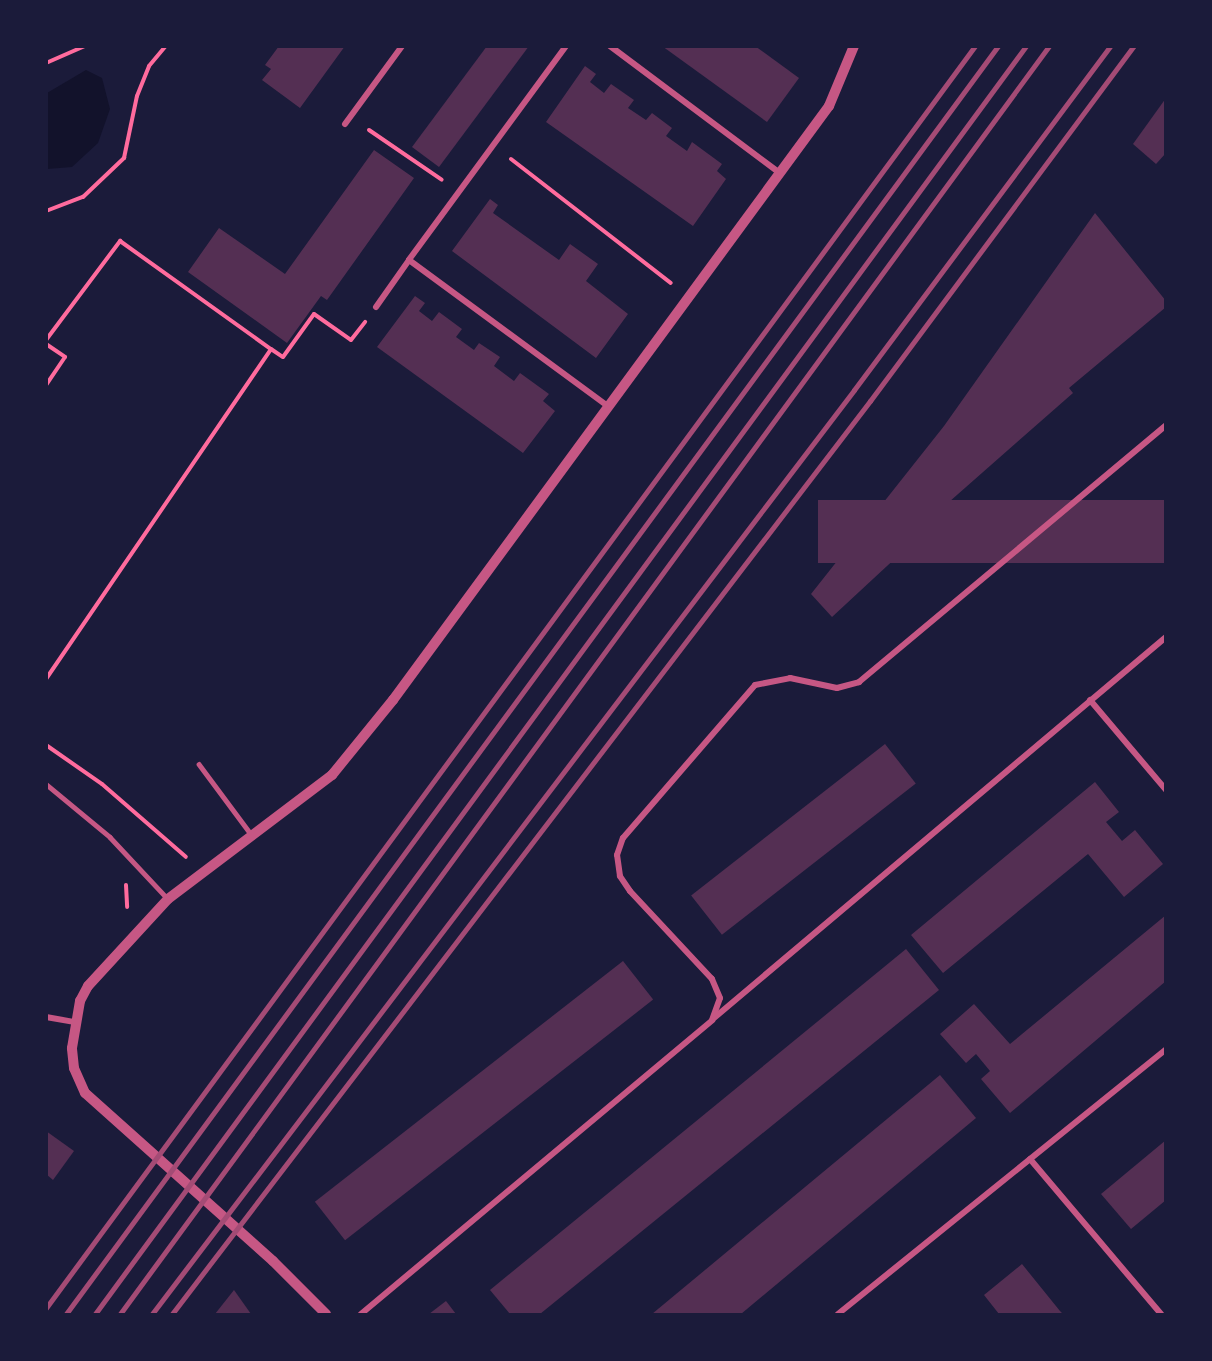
<!DOCTYPE html>
<html>
<head>
<meta charset="utf-8">
<style>
	body { margin:0 }
	#map { position:relative; width:1212px; height:1361px; overflow:hidden; background:#1b1b3a; font-family:"Sofia Sans Condensed",sans-serif }
	div>[style] { position:absolute }
	.water>* { inset:0; background:#12122b }
	.building>* { inset:0; background:#542f53; transform-origin:0 0 }
	.path>* { height:4px; margin:-2px; padding:0 2px; transform-origin:2px; border-radius:2px; background:#ff6b9d }
	.service>* { height:4.5px; margin:-2.25px; padding:0 2.25px; transform-origin:2.25px; border-radius:2.25px; background:#c65784 }
	.minor>* { height:6px; margin:-3px; padding:0 3px; transform-origin:3px; border-radius:3px; background:#c65784 }
	.tertiary>* { height:10px; margin:-5px; padding:0 5px; transform-origin:5px; border-radius:5px; background:#c65784 }
	.rail>* { height:4.5px; margin:-2.25px; padding:0 2.25px; transform-origin:2.25px; border-radius:2.25px; background:#a44b75 }
	span { translate:-50% -50%; white-space:nowrap; text-align:center; line-height:1.15; -webkit-text-stroke:4.5px #1b1b3a; paint-order:stroke }
	.frame { position:absolute; inset:0; border:48px solid #1b1b3a; pointer-events:none }
</style>
</head>
<body>
<div id="map">
	<div class="water">
		<div style="clip-path:polygon(86px 70px,102px 78px,110px 109px,98px 143px,72px 167px,47px 169px,47px 93px)"></div>
	</div>
	<div class="building">
		<div style="clip-path:polygon(279px 46px,345px 46px,300px 108px,262px 80px,271px 69px,265px 65px)"></div>
		<div style="clip-path:polygon(487px 46px,529px 46px,439px 167px,412px 147px)"></div>
		<div style="clip-path:polygon(662px 46px,755px 46px,799px 78px,767px 122px)"></div>
		<div style="clip-path:polygon(585px 66px,596px 74px,590px 82px,604px 93px,611px 84px,634px 100px,628px 108px,646px 120px,652px 113px,672px 128px,666px 136px,687px 151px,692px 142px,722px 164px,717px 171px,726px 179px,693px 226px,546px 122px)"></div>
		<div style="clip-path:polygon(1166px 98px,1166px 153px,1156px 164px,1133px 144px)"></div>
		<div style="clip-path:polygon(374px 150px,414px 178px,327px 300px,321px 296px,287px 343px,188px 272px,219px 228px,285px 274px)"></div>
		<div style="clip-path:polygon(490px 199px,498px 205px,493px 213px,559px 260px,570px 244px,598px 264px,586px 281px,628px 314px,596px 358px,452px 251px)"></div>
		<div style="clip-path:polygon(1095px 213px,1166px 301px,1166px 307px,1069px 388px,1073px 393px,924px 524px,928px 528px,832px 617px,811px 594px,944px 426px)"></div>
		<div style="clip-path:polygon(415px 296px,425px 303px,419px 311px,432px 321px,439px 312px,462px 329px,456px 337px,474px 350px,479px 343px,500px 357px,494px 366px,514px 381px,520px 373px,549px 394px,543px 401px,555px 411px,523px 453px,377px 347px)"></div>
		<div style="left:1166px;top:500px;width:63px;height:348px;rotate:90deg"></div>
		<div style="left:885px;top:744px;width:50px;height:246px;rotate:52deg"></div>
		<div style="clip-path:polygon(1095px 782px,1119px 812px,1106px 822px,1122px 841px,1135px 830px,1163px 864px,1124px 897px,1088px 854px,943px 973px,911px 935px)"></div>
		<div style="clip-path:polygon(1166px 915px,1166px 981px,1010px 1113px,981px 1079px,990px 1071px,976px 1054px,966px 1063px,940px 1034px,974px 1004px,1010px 1044px)"></div>
		<div style="clip-path:polygon(906px 949px,939px 990px,540px 1314px,510px 1314px,490px 1290px)"></div>
		<div style="left:623px;top:961px;width:49px;height:391px;rotate:52deg"></div>
		<div style="clip-path:polygon(940px 1075px,976px 1118px,741px 1314px,652px 1314px)"></div>
		<div style="clip-path:polygon(46px 1131px,74px 1151px,53px 1180px,46px 1174px)"></div>
		<div style="clip-path:polygon(1166px 1140px,1166px 1200px,1131px 1229px,1101px 1194px)"></div>
		<div style="clip-path:polygon(1022px 1264px,1060px 1311px,1063px 1314px,999px 1314px,984px 1295px)"></div>
		<div style="clip-path:polygon(234px 1290px,251px 1314px,215px 1314px)"></div>
		<div style="clip-path:polygon(446px 1301px,456px 1314px,429px 1314px)"></div>
	</div>
	<div class="path">
		<div style="left:46px;top:63px;width:43px;rotate:-23.6deg"></div>
		<div style="left:369px;top:130px;width:88px;rotate:34.4deg"></div>
		<div style="left:511px;top:159px;width:202px;rotate:37.8deg"></div>
		<div style="left:46px;top:211px;width:40px;rotate:-21deg"></div>
		<div style="left:83px;top:197px;width:57px;rotate:-43.6deg"></div>
		<div style="left:124px;top:158px;width:63px;rotate:-78.2deg"></div>
		<div style="left:137px;top:96px;width:32px;rotate:-68deg"></div>
		<div style="left:149px;top:66px;width:26px;rotate:-50deg"></div>
		<div style="left:46px;top:340px;width:124px;rotate:-53.2deg"></div>
		<div style="left:120px;top:241px;width:186px;rotate:35.6deg"></div>
		<div style="left:46px;top:344px;width:23px;rotate:34deg"></div>
		<div style="left:65px;top:357px;width:34px;rotate:124deg"></div>
		<div style="left:46px;top:679px;width:399px;rotate:-55.7deg"></div>
		<div style="left:271px;top:349px;width:14px;rotate:34deg"></div>
		<div style="left:283px;top:357px;width:53px;rotate:-54.2deg"></div>
		<div style="left:314px;top:314px;width:45px;rotate:35.1deg"></div>
		<div style="left:351px;top:340px;width:23px;rotate:-52deg"></div>
		<div style="left:46px;top:713px;width:1px;rotate:90deg"></div>
		<div style="left:46px;top:745px;width:68px;rotate:34.9deg"></div>
		<div style="left:102px;top:784px;width:111px;rotate:41deg"></div>
		<div style="left:126px;top:885px;width:22px;rotate:87deg"></div>
	</div>
	<div class="service">
		<div style="left:199px;top:764px;width:87px;rotate:53.4deg"></div>
		<div style="left:46px;top:784px;width:83px;rotate:39.6deg"></div>
		<div style="left:110px;top:837px;width:85px;rotate:46.9deg"></div>
	</div>
	<div class="minor">
		<div style="left:566px;top:46px;width:265px;rotate:126.3deg"></div>
		<div style="left:409px;top:260px;width:248px;rotate:36.3deg"></div>
		<div style="left:610px;top:46px;width:212px;rotate:36.8deg"></div>
		<div style="left:345px;top:124px;width:97px;rotate:-53.8deg"></div>
		<div style="left:376px;top:307px;width:57px;rotate:-54.9deg"></div>
		<div style="left:1090px;top:700px;width:118px;rotate:49.8deg"></div>
		<div style="left:46px;top:1017px;width:28px;rotate:10deg"></div>
		<div style="left:714px;top:1018px;width:591px;rotate:-40.13deg"></div>
		<div style="left:1030px;top:1159px;width:203px;rotate:49.8deg"></div>
		<div style="left:361px;top:1314px;width:458px;rotate:-39.9deg"></div>
		<div style="left:712px;top:1020px;width:23px;rotate:-70deg"></div>
		<div style="left:720px;top:998px;width:21px;rotate:-113deg"></div>
		<div style="left:712px;top:979px;width:120px;rotate:-133deg"></div>
		<div style="left:630px;top:891px;width:18px;rotate:-124deg"></div>
		<div style="left:620px;top:876px;width:21px;rotate:-98deg"></div>
		<div style="left:617px;top:855px;width:18px;rotate:-71deg"></div>
		<div style="left:623px;top:838px;width:202px;rotate:-49.2deg"></div>
		<div style="left:755px;top:685px;width:36px;rotate:-11deg"></div>
		<div style="left:790px;top:678px;width:48px;rotate:12deg"></div>
		<div style="left:837px;top:688px;width:23px;rotate:-15deg"></div>
		<div style="left:859px;top:682px;width:400px;rotate:-39.9deg"></div>
		<div style="left:838px;top:1314px;width:422px;rotate:-38.9deg"></div>
	</div>
	<div class="tertiary">
		<div style="left:326px;top:1314px;width:75px;rotate:-135deg"></div>
		<div style="left:273px;top:1261px;width:252px;rotate:-138.2deg"></div>
		<div style="left:85px;top:1093px;width:27px;rotate:-114deg"></div>
		<div style="left:74px;top:1068px;width:20px;rotate:-96deg"></div>
		<div style="left:72px;top:1048px;width:48px;rotate:-80.3deg"></div>
		<div style="left:80px;top:1001px;width:17px;rotate:-62deg"></div>
		<div style="left:88px;top:986px;width:118px;rotate:-47.4deg"></div>
		<div style="left:168px;top:899px;width:206px;rotate:-37.1deg"></div>
		<div style="left:332px;top:775px;width:97px;rotate:-50.9deg"></div>
		<div style="left:393px;top:700px;width:737px;rotate:-53.72deg"></div>
		<div style="left:829px;top:106px;width:65px;rotate:-67.4deg"></div>
	</div>
	<div class="rail">
		<div style="left:46px;top:1308px;width:1567px;rotate:-53.64deg"></div>
		<div style="left:66px;top:1314px;width:1574px;rotate:-53.68deg"></div>
		<div style="left:95px;top:1314px;width:1573px;rotate:-53.71deg"></div>
		<div style="left:120px;top:1314px;width:1572px;rotate:-53.77deg"></div>
		<div style="left:152px;top:1314px;width:1160px;rotate:-52.77deg"></div>
		<div style="left:854px;top:390px;width:429px;rotate:-53.3deg"></div>
		<div style="left:172px;top:1314px;width:1149px;rotate:-52.6deg"></div>
		<div style="left:870px;top:401px;width:442px;rotate:-53.4deg"></div>
	</div>
	<div class="frame"></div>
</div>
</body>
</html>
